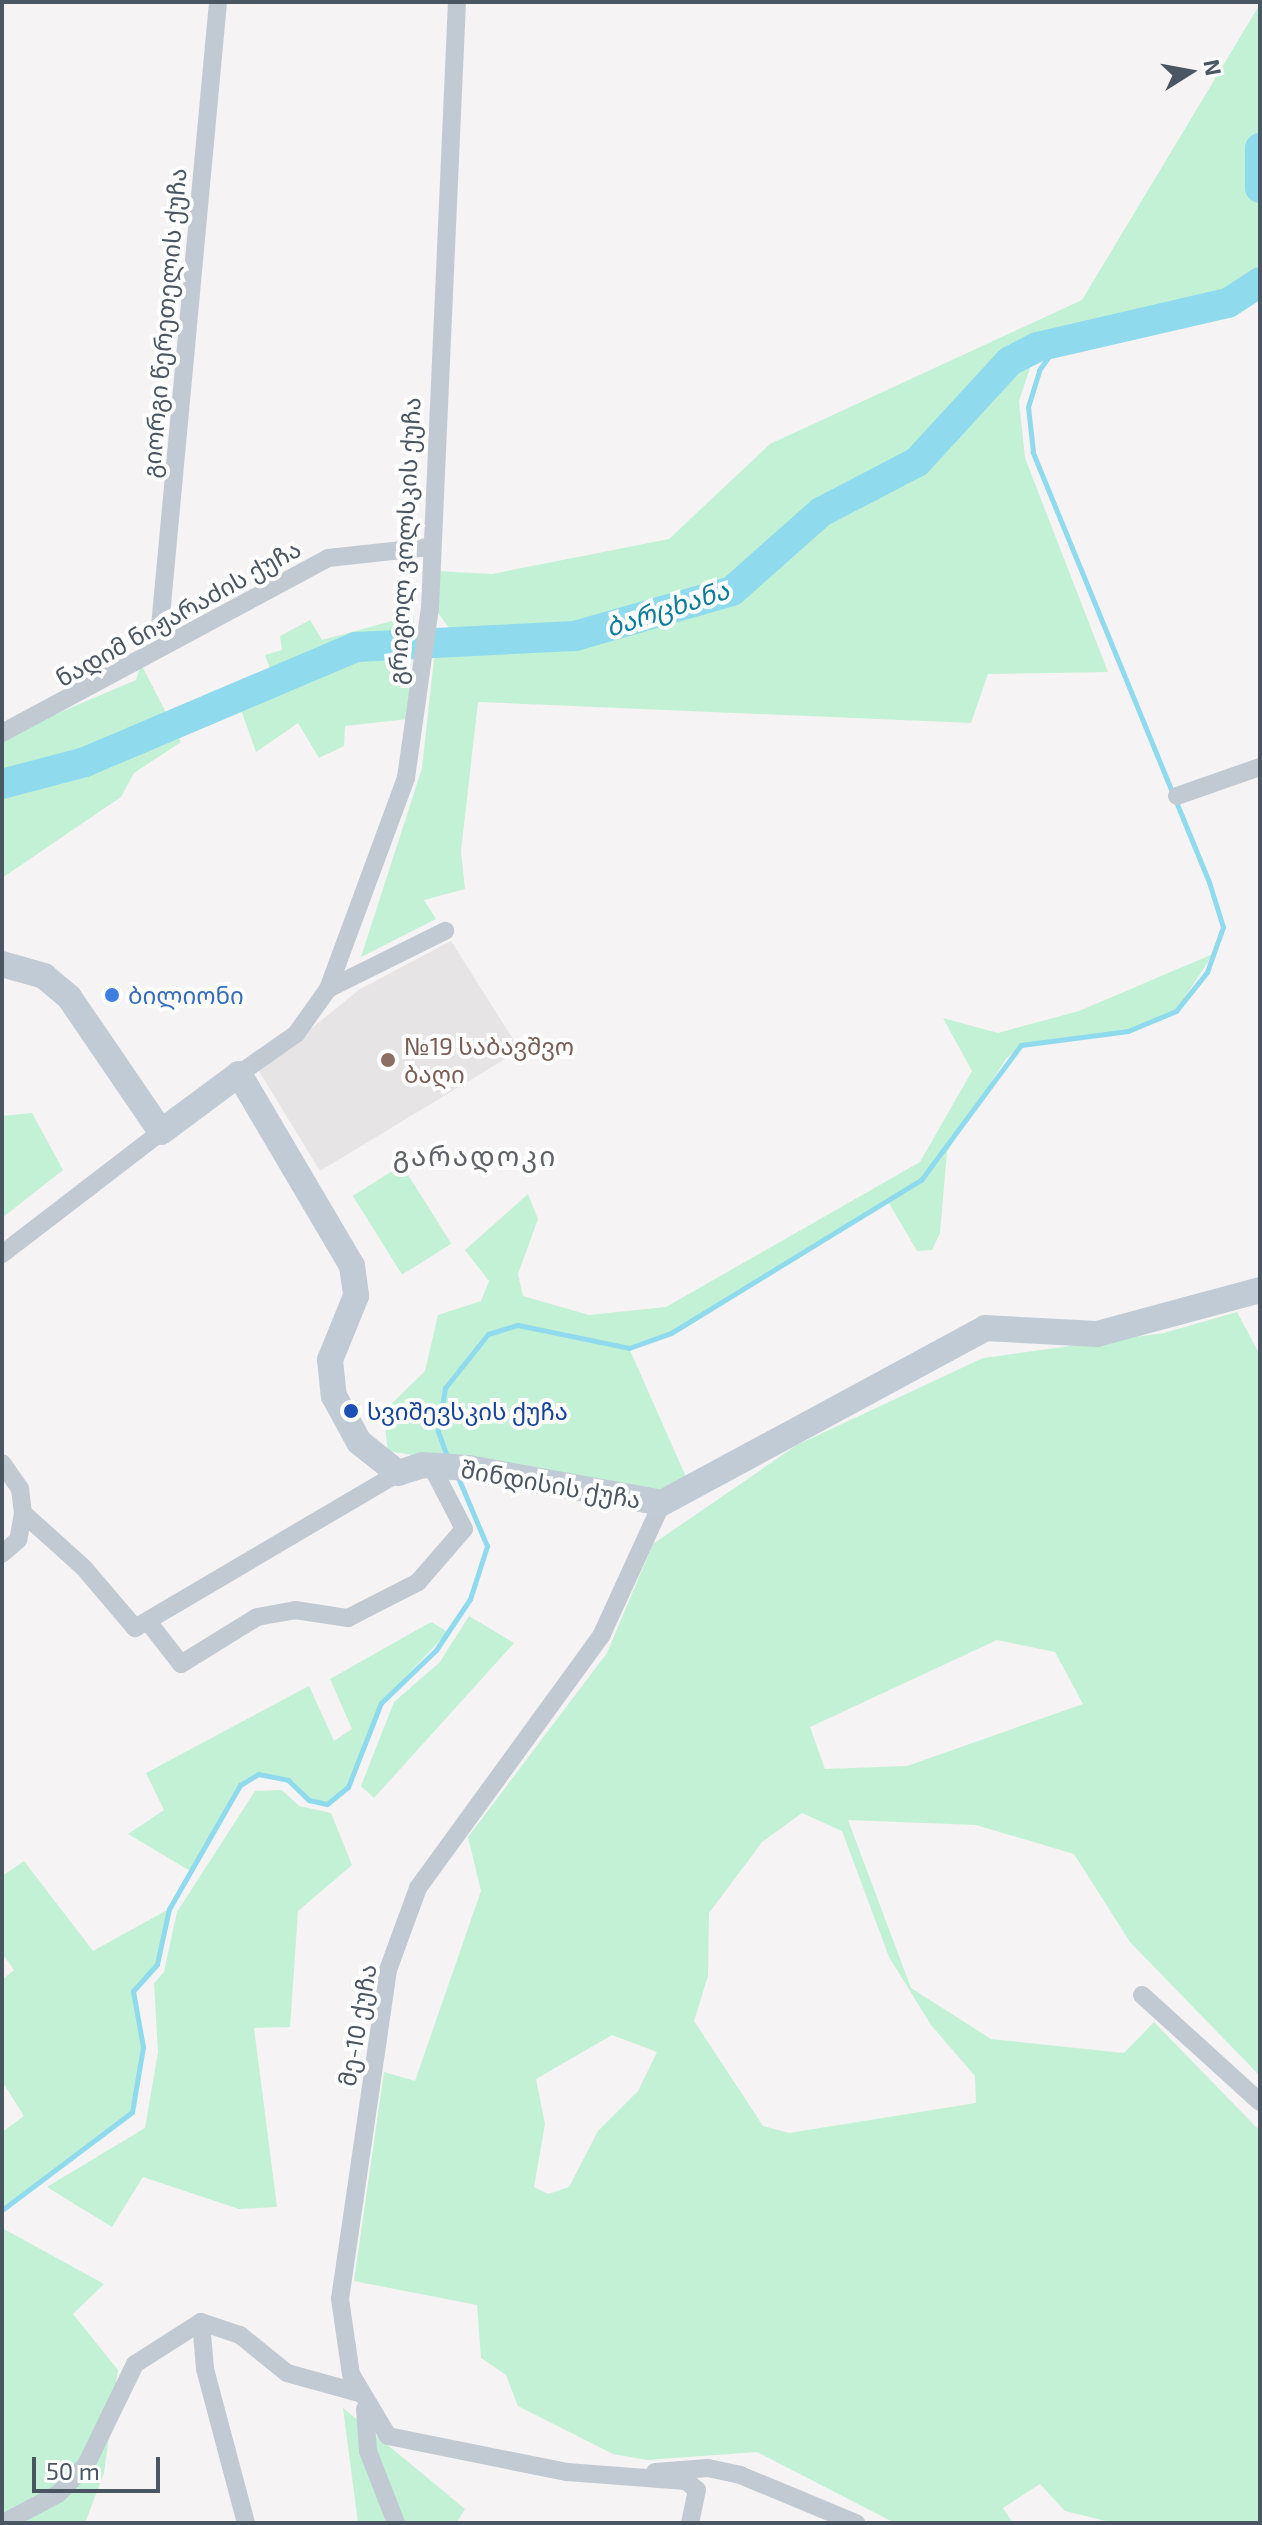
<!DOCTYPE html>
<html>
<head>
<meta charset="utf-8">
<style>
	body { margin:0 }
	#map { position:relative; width:1262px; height:2525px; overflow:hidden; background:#f5f3f3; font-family:"Exo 2","Noto Sans Georgian",sans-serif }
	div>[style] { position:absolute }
	.education>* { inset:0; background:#e6e4e5 }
	.green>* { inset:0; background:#c3f1d5; transform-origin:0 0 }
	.stream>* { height:5px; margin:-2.5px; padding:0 2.5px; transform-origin:2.5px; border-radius:2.5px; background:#90daee }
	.river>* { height:30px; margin:-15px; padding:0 15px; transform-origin:15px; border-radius:15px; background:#90daee }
	.street>* { height:18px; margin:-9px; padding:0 9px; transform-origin:9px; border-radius:9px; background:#c1cad2 }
	.secondary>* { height:26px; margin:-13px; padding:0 13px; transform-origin:13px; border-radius:13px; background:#c1cbd6 }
	.dots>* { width:22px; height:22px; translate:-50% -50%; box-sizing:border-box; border:4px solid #fff; border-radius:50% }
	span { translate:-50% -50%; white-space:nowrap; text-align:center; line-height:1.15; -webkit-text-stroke:8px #fff; paint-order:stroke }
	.street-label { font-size:24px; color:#4a5661 }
	.shop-label { font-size:24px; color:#366cbe }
	.left { translate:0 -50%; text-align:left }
	.education-label { font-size:24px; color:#785e54 }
	.transit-label { font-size:24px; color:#164399 }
	.water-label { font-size:26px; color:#0c7c9b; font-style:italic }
	.quarter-label { font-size:28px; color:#5f6368; letter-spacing:2px }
	.frame { position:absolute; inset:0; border:4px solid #4a5661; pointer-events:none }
	.north { position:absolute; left:1150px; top:32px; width:80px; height:80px; -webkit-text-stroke:6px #fff; paint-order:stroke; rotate:79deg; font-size:22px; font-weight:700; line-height:32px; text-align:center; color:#4a5661 }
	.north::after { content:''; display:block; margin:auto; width:28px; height:36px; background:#4a5661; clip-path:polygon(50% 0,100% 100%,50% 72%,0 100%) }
	.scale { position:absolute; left:32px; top:2457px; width:128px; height:36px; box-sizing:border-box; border:4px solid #4a5661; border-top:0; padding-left:10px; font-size:24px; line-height:28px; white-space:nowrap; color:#4a5661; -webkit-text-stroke:6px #fff; paint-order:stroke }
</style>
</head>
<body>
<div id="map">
	<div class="education">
		<div style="clip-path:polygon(451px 941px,520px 1050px,320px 1171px,259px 1071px,360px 989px)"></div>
	</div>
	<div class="green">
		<div style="clip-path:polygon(1260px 4px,1260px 282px,1228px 303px,1037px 347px,1019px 401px,1025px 458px,1108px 672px,988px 674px,971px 723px,478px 702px,461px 851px,465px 889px,424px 900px,436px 919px,361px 957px,422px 768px,434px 659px,459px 641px,436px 610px,436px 571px,492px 574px,669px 539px,770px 444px,1082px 300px)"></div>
		<div style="clip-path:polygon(414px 615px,408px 719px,345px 726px,344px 746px,319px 758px,298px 723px,256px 752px,236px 696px,273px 677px,265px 655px,282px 650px,280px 636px,310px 620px,322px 640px)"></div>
		<div style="clip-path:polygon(141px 664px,181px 742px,134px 773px,121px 797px,2px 878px,2px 737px,136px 680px)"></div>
		<div style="clip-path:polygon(1213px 954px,1176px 1011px,1128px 1031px,1021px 1045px,1006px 1059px,947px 1152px,940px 1233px,932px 1250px,917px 1251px,889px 1203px,671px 1333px,629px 1348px,686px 1477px,652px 1493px,388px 1451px,383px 1412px,425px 1371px,438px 1315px,481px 1301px,489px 1281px,465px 1250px,528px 1194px,538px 1219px,518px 1274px,523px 1296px,589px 1315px,666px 1307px,920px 1162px,972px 1071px,943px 1018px,998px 1033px,1079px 1011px)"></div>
		<div style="clip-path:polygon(32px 1113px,63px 1170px,2px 1218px,2px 1116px)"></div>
		<div style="left:402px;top:1165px;width:93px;height:58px;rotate:58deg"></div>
		<div style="clip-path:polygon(evenodd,1237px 1312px,1260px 1355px,1260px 2076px,1130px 1942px,1074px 1854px,976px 1825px,848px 1820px,911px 1988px,991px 2039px,1124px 2053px,1154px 2022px,1260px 2131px,1260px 2523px,1106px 2521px,1065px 2511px,1040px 2484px,1003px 2508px,1013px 2523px,895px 2523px,757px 2452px,647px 2460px,613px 2454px,518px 2406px,506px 2375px,481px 2358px,477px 2305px,354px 2281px,384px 2072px,415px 2081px,481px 1891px,468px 1837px,607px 1653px,653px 1544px,797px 1445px,983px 1358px,1164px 1333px,1237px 1312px,997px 1640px,1055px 1652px,1083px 1704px,907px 1766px,825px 1769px,810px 1727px,997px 1640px,1237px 1312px,802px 1813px,842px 1831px,889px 1957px,931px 2025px,975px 2076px,976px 2103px,789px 2133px,763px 2126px,694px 2021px,708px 1976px,709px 1913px,762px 1842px,802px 1813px,1237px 1312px,612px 2035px,657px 2052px,638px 2091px,598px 2131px,569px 2187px,548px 2194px,534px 2187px,545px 2124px,536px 2079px,612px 2035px)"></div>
		<div style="clip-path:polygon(469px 1616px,514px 1643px,374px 1798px,361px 1786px,394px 1702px,440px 1662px)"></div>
		<div style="clip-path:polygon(431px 1622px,448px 1632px,381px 1703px,348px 1787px,327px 1804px,309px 1800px,288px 1780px,258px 1774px,240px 1785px,192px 1872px,128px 1834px,164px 1810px,146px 1773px,309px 1686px,334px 1741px,352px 1729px,330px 1679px)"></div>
		<div style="clip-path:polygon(282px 1790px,299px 1806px,331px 1813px,352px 1865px,298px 1911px,290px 2027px,254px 2028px,277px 2207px,239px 2209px,143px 2177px,112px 2227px,47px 2187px,145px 2128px,158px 2052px,154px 1983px,164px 1972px,177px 1912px,255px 1791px)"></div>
		<div style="clip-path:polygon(24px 1861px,93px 1951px,169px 1909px,157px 1964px,133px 1991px,143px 2047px,132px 2112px,2px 2210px,2px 2132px,24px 2116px,2px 2081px,2px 1980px,14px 1970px,2px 1953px,2px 1876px)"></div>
		<div style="clip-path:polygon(2px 2228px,104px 2284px,73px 2314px,118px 2370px,104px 2473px,85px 2523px,2px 2523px)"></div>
		<div style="clip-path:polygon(343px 2408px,465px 2509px,456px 2523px,358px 2523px)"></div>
	</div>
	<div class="stream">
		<div style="left:448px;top:1459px;width:30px;rotate:-110deg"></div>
		<div style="left:438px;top:1431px;width:44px;rotate:-80.8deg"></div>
		<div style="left:445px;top:1388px;width:69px;rotate:-51.5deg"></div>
		<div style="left:488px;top:1334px;width:31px;rotate:-17deg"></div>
		<div style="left:518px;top:1325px;width:113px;rotate:11.7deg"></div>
		<div style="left:629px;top:1348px;width:45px;rotate:-19.7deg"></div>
		<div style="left:671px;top:1333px;width:293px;rotate:-31.5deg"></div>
		<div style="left:921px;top:1180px;width:168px;rotate:-53.5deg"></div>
		<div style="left:1021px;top:1045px;width:108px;rotate:-7.5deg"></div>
		<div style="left:1128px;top:1031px;width:52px;rotate:-22.6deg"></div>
		<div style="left:1176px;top:1011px;width:50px;rotate:-51.5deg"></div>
		<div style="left:1207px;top:972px;width:48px;rotate:-70.4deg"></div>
		<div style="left:1223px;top:927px;width:47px;rotate:-107.3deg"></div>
		<div style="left:1209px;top:882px;width:465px;rotate:-112.3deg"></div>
		<div style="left:1033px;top:452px;width:45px;rotate:-96.3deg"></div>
		<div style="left:1028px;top:407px;width:39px;rotate:-73deg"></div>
		<div style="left:1039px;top:370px;width:27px;rotate:-54deg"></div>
		<div style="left:1055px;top:348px;width:28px;rotate:-19deg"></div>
		<div style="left:2px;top:2210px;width:163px;rotate:-37deg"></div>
		<div style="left:132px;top:2112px;width:66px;rotate:-80.4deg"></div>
		<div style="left:143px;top:2047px;width:57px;rotate:-100.1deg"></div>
		<div style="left:133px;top:1991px;width:36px;rotate:-48deg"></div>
		<div style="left:157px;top:1964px;width:56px;rotate:-77.7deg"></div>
		<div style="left:169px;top:1909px;width:143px;rotate:-60.2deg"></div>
		<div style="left:240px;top:1785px;width:21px;rotate:-31deg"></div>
		<div style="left:258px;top:1774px;width:31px;rotate:11deg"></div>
		<div style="left:288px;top:1780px;width:29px;rotate:44deg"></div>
		<div style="left:309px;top:1800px;width:18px;rotate:13deg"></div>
		<div style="left:327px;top:1804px;width:27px;rotate:-39deg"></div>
		<div style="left:348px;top:1787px;width:90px;rotate:-68.6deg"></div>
		<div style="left:381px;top:1703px;width:76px;rotate:-43.9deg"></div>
		<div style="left:436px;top:1650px;width:61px;rotate:-56.3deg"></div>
		<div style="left:470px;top:1599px;width:56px;rotate:-72.2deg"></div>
		<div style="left:487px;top:1546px;width:77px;rotate:-112.9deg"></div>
	</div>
	<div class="river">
		<div style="left:1260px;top:148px;width:40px;rotate:90deg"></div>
		<div style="left:2px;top:784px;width:86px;rotate:-14.8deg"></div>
		<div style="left:85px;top:762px;width:294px;rotate:-23deg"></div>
		<div style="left:356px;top:647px;width:219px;rotate:-2.9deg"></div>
		<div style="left:575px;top:636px;width:163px;rotate:-16deg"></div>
		<div style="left:732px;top:591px;width:119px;rotate:-41.6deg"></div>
		<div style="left:821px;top:512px;width:108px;rotate:-27.5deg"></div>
		<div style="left:917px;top:462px;width:137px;rotate:-47.4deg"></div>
		<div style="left:1010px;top:361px;width:30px;rotate:-27deg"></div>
		<div style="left:1037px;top:347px;width:196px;rotate:-13deg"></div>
		<div style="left:1228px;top:303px;width:38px;rotate:-33deg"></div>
	</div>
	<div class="street">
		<div style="left:158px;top:648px;width:649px;rotate:-84.69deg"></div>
		<div style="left:2px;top:733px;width:370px;rotate:-28.2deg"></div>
		<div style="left:328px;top:558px;width:102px;rotate:-6.2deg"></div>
		<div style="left:1177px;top:796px;width:88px;rotate:-19.3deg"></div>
		<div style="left:328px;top:989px;width:131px;rotate:-26.4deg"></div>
		<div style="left:239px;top:1074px;width:70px;rotate:-35.1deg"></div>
		<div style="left:296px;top:1034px;width:55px;rotate:-54.6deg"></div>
		<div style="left:328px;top:989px;width:225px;rotate:-69.7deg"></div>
		<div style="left:406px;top:778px;width:172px;rotate:-82deg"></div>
		<div style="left:430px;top:608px;width:607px;rotate:-87.45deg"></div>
		<div style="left:2px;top:1254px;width:200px;rotate:-37.5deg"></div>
		<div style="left:2px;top:1463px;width:32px;rotate:55deg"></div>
		<div style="left:20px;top:1489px;width:24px;rotate:83deg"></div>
		<div style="left:23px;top:1513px;width:27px;rotate:100deg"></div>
		<div style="left:18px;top:1540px;width:21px;rotate:139deg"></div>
		<div style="left:662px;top:1503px;width:146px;rotate:114.6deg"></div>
		<div style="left:601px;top:1636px;width:311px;rotate:126deg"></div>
		<div style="left:418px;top:1888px;width:87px;rotate:110.1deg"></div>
		<div style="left:388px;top:1970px;width:332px;rotate:98.3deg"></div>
		<div style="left:340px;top:2299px;width:76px;rotate:81.7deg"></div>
		<div style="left:351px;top:2374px;width:72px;rotate:59.2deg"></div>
		<div style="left:388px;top:2436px;width:183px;rotate:11.4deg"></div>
		<div style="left:567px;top:2472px;width:119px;rotate:4.3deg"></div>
		<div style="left:686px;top:2481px;width:14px;rotate:39deg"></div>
		<div style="left:697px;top:2490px;width:34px;rotate:102deg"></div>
		<div style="left:23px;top:1513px;width:82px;rotate:42deg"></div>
		<div style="left:84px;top:1568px;width:79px;rotate:49.6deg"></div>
		<div style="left:135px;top:1628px;width:305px;rotate:-30.5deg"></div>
		<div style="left:149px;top:1623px;width:52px;rotate:52deg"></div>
		<div style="left:181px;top:1664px;width:89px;rotate:-31.7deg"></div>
		<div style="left:257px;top:1617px;width:39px;rotate:-10deg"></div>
		<div style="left:295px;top:1610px;width:54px;rotate:8.6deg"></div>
		<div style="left:348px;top:1618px;width:79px;rotate:-27.2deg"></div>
		<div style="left:418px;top:1582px;width:70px;rotate:-49deg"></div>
		<div style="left:464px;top:1529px;width:72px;rotate:-117.3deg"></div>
		<div style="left:1142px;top:1995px;width:159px;rotate:42.2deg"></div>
		<div style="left:201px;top:2322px;width:47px;rotate:85.1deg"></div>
		<div style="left:205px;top:2369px;width:159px;rotate:75.1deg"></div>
		<div style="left:365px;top:2409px;width:42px;rotate:85.9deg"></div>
		<div style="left:368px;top:2451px;width:77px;rotate:68.7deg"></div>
		<div style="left:655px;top:2472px;width:53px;rotate:-4.3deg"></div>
		<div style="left:708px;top:2468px;width:33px;rotate:12deg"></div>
		<div style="left:740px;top:2475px;width:126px;rotate:22.5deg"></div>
		<div style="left:3px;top:2523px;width:62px;rotate:-27.8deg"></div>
		<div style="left:58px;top:2494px;width:40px;rotate:-46deg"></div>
		<div style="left:86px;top:2465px;width:112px;rotate:-64.1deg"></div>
		<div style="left:135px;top:2364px;width:78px;rotate:-32.5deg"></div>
		<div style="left:201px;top:2322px;width:41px;rotate:18.4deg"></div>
		<div style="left:240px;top:2335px;width:60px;rotate:39deg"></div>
		<div style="left:287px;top:2373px;width:75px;rotate:15.5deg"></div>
	</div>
	<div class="secondary">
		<div style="left:2px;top:964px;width:44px;rotate:15.9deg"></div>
		<div style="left:44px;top:976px;width:33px;rotate:40deg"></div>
		<div style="left:69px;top:997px;width:163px;rotate:55.7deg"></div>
		<div style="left:161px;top:1132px;width:97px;rotate:-36.6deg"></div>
		<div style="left:239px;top:1074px;width:223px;rotate:59.5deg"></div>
		<div style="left:352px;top:1266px;width:30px;rotate:82deg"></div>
		<div style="left:356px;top:1296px;width:69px;rotate:112.1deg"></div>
		<div style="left:330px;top:1360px;width:36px;rotate:84deg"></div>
		<div style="left:334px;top:1396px;width:52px;rotate:61.5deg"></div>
		<div style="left:359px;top:1442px;width:50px;rotate:38.5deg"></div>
		<div style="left:398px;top:1473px;width:25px;rotate:-18deg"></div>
		<div style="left:422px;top:1465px;width:46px;rotate:3.7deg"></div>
		<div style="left:468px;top:1468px;width:197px;rotate:10.2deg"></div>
		<div style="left:662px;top:1503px;width:367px;rotate:-28.4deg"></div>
		<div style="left:985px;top:1328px;width:112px;rotate:3.1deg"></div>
		<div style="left:1097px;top:1334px;width:169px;rotate:-15.1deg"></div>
	</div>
	<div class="dots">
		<div style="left:112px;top:995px;background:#3f7fe0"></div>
		<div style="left:388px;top:1060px;background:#8d6e63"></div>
		<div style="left:351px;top:1411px;background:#1a4fb4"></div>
	</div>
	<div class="street-label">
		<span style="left:164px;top:323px;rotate:-85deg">გიორგი წერეთელის ქუჩა</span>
		<span style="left:404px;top:541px;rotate:-87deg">გრიგოლ ვოლსკის ქუჩა</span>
		<span style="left:178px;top:613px;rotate:-29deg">ნადიმ ნიჟარაძის ქუჩა</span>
		<span style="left:551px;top:1484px;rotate:10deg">შინდისის ქუჩა</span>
		<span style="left:357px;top:2025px;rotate:-80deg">მე-10 ქუჩა</span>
	</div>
	<div class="shop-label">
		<span class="left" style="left:128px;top:995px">ბილიონი</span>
	</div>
	<div class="education-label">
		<span class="left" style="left:404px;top:1060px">№19 საბავშვო<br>ბაღი</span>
	</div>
	<div class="transit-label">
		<span class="left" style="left:367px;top:1411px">სვიშევსკის ქუჩა</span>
	</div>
	<div class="water-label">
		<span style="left:667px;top:608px;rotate:-18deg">ბარცხანა</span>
	</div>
	<div class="quarter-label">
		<span style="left:475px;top:1155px">გარადოკი</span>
	</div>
	<div class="frame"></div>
	<div class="north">N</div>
	<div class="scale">50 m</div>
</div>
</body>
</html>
